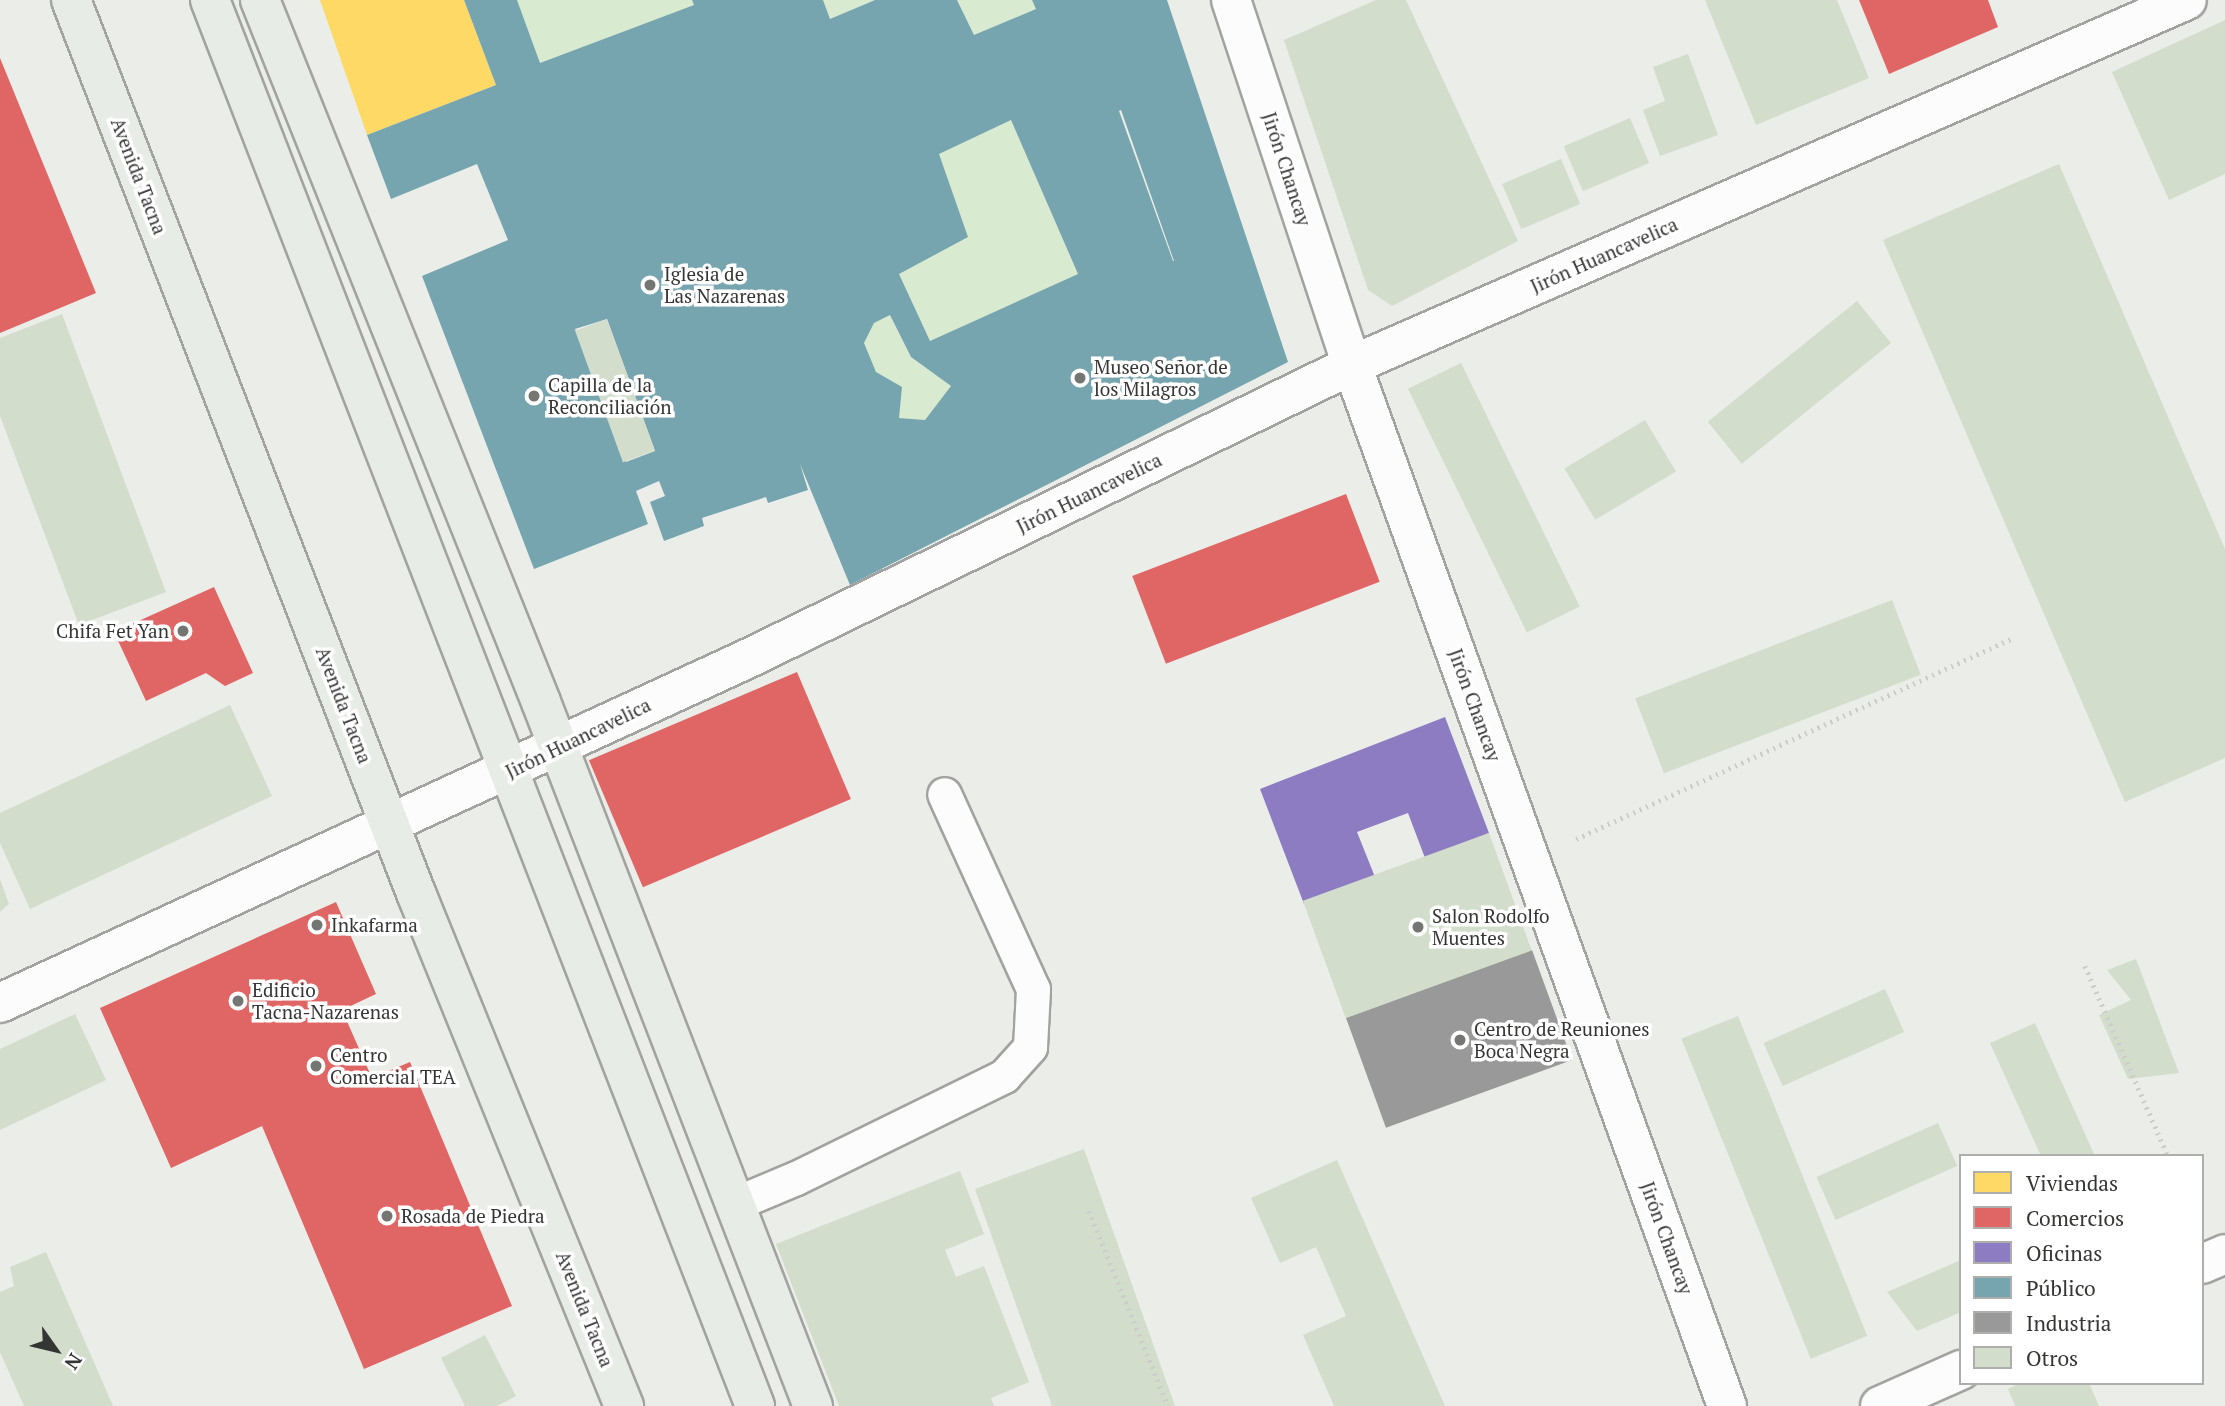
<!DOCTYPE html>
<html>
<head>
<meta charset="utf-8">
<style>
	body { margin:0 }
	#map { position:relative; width:2225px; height:1406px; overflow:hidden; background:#ebede9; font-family:"PT Serif",serif }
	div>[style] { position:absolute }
	.green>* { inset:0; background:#d8eacf }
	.homes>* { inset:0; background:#ffd966 }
	.shops>* { inset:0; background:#e06666; transform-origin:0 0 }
	.offices>* { inset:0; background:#8e7cc3 }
	.public>* { inset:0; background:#76a5af }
	.industry>* { inset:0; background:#999; transform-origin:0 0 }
	.building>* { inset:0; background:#d2ddcc; transform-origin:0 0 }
	.path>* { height:4.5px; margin-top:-2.25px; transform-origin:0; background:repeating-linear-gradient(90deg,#cccccb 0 2px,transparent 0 7px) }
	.roads { filter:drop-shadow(2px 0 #a2a3a0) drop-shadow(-2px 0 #a2a3a0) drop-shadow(0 2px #a2a3a0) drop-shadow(0 -2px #a2a3a0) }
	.service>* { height:33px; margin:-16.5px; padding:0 16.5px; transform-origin:16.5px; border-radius:16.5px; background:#fcfcfc }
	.minor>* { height:38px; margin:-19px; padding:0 19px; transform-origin:19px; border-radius:19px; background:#fcfcfc }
	.primary>* { height:38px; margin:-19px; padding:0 19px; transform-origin:19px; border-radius:19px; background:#e8ece6 }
	.dots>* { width:19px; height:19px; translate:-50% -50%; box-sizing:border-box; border:4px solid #fff; border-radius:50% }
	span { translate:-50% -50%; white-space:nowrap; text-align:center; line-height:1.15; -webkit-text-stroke:7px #fff; paint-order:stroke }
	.street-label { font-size:19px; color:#343633 }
	.poi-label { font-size:19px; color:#343633 }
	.left { translate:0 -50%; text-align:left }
	.right { translate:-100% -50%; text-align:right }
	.legend { position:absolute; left:1959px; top:1154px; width:245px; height:231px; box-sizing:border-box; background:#fff; border:2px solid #aeafad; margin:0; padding:9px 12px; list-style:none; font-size:21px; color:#343633 }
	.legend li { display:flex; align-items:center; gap:14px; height:35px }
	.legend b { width:35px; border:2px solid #aeafad }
	.north { position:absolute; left:21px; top:1315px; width:70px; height:70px; -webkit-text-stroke:5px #fff; paint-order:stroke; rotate:124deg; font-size:19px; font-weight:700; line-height:28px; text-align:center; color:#343633 }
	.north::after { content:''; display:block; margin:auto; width:24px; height:32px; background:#343633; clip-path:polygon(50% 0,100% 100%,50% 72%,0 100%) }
</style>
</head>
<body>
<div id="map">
	<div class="green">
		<div style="clip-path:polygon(517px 0,692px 0,694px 5px,540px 63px)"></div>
		<div style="clip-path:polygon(823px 0,875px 0,830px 19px)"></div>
		<div style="clip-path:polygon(957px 0,1032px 0,1036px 9px,974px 35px)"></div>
		<div style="clip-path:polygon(1011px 120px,1078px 274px,930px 341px,899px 274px,939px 154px)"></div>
		<div style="clip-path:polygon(890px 315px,911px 357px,951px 386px,925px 420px,899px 418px,901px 387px,876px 372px,864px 343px,874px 323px)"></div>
	</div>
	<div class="homes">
		<div style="clip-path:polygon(320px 0,464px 0,496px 85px,367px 135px)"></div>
	</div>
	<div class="shops">
		<div style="clip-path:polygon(1859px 0,1988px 0,1998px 27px,1889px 74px)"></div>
		<div style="clip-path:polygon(0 58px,96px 293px,0 333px)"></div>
		<div style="left:1346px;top:494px;width:94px;height:229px;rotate:69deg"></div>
		<div style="clip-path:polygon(214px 587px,253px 673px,225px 686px,206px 673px,146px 701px,114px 632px)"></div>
		<div style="left:797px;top:672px;width:138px;height:226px;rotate:67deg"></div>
		<div style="clip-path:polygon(336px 902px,376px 994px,342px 1010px,372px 1078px,410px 1062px,512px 1306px,364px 1369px,262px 1126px,171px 1168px,100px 1008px)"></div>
	</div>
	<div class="offices">
		<div style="clip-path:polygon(1445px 717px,1489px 833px,1425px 858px,1408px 813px,1357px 832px,1375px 877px,1304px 904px,1260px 789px)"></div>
	</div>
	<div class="public">
		<div style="clip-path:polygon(evenodd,464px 0,517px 0,540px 63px,694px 5px,692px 0,823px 0,830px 19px,875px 0,957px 0,974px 35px,1036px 9px,1032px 0,1167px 0,1288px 362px,850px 585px,800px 464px,808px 490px,768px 503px,766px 497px,702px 518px,704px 526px,664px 541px,650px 502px,665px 496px,659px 481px,636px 491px,648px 524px,534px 569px,422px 276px,508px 240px,477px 164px,391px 199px,367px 135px,496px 85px,464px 0,1121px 110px,1174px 261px,1173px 261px,1119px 111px,1121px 110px,464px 0,1011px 120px,1078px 274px,930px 341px,899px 274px,968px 237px,939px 154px,1011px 120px,464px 0,890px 315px,911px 357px,951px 386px,925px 420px,899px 418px,902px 387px,876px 372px,864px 343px,874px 323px,890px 315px,464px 0,607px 319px,655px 451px,626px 462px,575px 329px,607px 319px)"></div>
	</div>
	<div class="industry">
		<div style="left:1532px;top:950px;width:117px;height:198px;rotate:70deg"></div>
	</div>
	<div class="building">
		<div style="clip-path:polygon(1376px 0,1406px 0,1518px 241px,1392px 306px,1368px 290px,1284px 40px)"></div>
		<div style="clip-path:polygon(1705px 0,1837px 0,1869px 78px,1756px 125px)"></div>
		<div style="clip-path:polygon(2225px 20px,2225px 174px,2169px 200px,2112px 72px)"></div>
		<div style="clip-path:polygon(1688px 54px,1718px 135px,1660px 156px,1643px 110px,1665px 101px,1653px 67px)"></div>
		<div style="left:1630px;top:118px;width:49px;height:72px;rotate:67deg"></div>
		<div style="left:1561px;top:159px;width:49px;height:64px;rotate:67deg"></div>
		<div style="clip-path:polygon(2059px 164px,2225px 549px,2225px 758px,2125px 802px,1883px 240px)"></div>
		<div style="left:1857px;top:301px;width:54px;height:192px;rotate:51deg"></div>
		<div style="clip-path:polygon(62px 314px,166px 592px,79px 625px,0 416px,0 338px)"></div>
		<div style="left:607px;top:319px;width:140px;height:34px;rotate:70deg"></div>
		<div style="left:1461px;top:363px;width:271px;height:59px;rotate:64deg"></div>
		<div style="left:1645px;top:420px;width:60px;height:94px;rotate:59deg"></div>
		<div style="left:1892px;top:600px;width:80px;height:275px;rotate:69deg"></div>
		<div style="clip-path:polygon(230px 705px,272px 796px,30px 909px,0 843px,0 813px)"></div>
		<div style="left:1489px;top:833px;width:125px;height:198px;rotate:70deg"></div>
		<div style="clip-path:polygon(0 879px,9px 904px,0 912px)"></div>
		<div style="clip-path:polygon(2136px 959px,2179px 1073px,2128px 1079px,2099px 1015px,2131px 1000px,2107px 970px)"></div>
		<div style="left:1885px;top:989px;width:47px;height:133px;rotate:66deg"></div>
		<div style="clip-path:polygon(75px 1014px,106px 1080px,0 1130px,0 1049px)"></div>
		<div style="left:1738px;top:1016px;width:345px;height:61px;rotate:68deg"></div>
		<div style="clip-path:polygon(2035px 1023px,2095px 1156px,2041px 1156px,1990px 1043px)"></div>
		<div style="left:1938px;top:1123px;width:47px;height:133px;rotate:66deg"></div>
		<div style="clip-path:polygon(1084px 1149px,1175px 1406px,1052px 1406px,975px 1189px)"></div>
		<div style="clip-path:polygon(1337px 1160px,1445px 1406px,1334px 1406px,1303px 1335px,1346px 1316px,1316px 1247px,1280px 1263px,1251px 1198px)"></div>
		<div style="clip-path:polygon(960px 1171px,984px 1234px,945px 1250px,956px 1277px,984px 1266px,1029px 1382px,991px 1398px,994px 1406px,839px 1406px,776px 1244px)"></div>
		<div style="clip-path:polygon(46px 1252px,113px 1406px,24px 1406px,0 1352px,0 1292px,14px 1286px,10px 1267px)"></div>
		<div style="clip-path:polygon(1961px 1260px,1961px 1312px,1917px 1331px,1887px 1292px)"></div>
		<div style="clip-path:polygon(485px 1335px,516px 1396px,497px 1406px,465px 1406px,441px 1358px)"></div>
		<div style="clip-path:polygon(2020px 1383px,2089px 1383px,2099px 1406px,2015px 1406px,2008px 1389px)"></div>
	</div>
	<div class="path">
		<div style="left:1576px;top:839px;width:482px;rotate:-24.7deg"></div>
		<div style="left:2085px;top:966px;width:207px;rotate:66.4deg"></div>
		<div style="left:1089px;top:1211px;width:210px;rotate:67.9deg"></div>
	</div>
	<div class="roads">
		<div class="service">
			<div style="left:734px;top:1204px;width:67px;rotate:-22.8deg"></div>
			<div style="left:796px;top:1178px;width:232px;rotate:-26.1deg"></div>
			<div style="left:1004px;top:1076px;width:39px;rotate:-48deg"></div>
			<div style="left:1030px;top:1047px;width:58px;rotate:-87deg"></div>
			<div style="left:1033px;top:989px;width:214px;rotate:-114.5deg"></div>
		</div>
		<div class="minor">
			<div style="left:1231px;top:0;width:385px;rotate:71.7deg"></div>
			<div style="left:1352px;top:365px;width:1106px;rotate:70.19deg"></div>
			<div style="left:0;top:1003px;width:825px;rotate:-24.73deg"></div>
			<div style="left:749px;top:658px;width:670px;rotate:-25.92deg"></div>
			<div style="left:1352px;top:365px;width:911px;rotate:-23.61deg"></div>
			<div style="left:2202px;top:1264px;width:25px;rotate:-23deg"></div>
			<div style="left:1880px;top:1406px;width:89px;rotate:-24deg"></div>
		</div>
		<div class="primary">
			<div style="left:71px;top:0;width:957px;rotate:68.88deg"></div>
			<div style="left:416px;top:893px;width:554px;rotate:67.93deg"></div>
			<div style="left:210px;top:0;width:1508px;rotate:68.81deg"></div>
			<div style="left:260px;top:0;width:756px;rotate:68.18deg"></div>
			<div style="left:541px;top:702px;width:755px;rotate:68.88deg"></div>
		</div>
	</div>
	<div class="dots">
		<div style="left:650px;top:285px;background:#747673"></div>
		<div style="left:1080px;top:378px;background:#747673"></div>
		<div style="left:534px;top:396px;background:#747673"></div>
		<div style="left:183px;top:631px;background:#747673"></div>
		<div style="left:317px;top:925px;background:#747673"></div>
		<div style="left:1418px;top:927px;background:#747673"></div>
		<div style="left:238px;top:1001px;background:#747673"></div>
		<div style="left:1460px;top:1040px;background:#747673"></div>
		<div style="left:316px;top:1066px;background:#747673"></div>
		<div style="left:387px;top:1216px;background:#747673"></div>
	</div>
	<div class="street-label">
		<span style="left:1287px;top:169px;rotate:72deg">Jirón Chancay</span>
		<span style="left:139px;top:176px;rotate:69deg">Avenida Tacna</span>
		<span style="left:1604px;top:255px;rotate:-24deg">Jirón Huancavelica</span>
		<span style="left:1089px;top:493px;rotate:-26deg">Jirón Huancavelica</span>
		<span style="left:344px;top:705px;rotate:69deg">Avenida Tacna</span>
		<span style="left:1475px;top:705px;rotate:70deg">Jirón Chancay</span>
		<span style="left:578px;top:738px;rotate:-26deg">Jirón Huancavelica</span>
		<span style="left:1667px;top:1238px;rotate:70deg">Jirón Chancay</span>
		<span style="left:585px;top:1309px;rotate:68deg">Avenida Tacna</span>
	</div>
	<div class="poi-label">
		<span class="left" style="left:664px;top:285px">Iglesia de<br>Las Nazarenas</span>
		<span class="left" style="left:1094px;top:378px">Museo Señor de<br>los Milagros</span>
		<span class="left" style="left:548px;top:396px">Capilla de la<br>Reconciliación</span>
		<span class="right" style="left:169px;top:631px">Chifa Fet Yan</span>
		<span class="left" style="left:1432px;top:927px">Salon Rodolfo<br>Muentes</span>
		<span class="left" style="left:331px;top:925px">Inkafarma</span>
		<span class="left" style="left:252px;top:1001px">Edificio<br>Tacna-Nazarenas</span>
		<span class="left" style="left:1474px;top:1040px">Centro de Reuniones<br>Boca Negra</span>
		<span class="left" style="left:330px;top:1066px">Centro<br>Comercial TEA</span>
		<span class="left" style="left:401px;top:1216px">Rosada de Piedra</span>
	</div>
	<ul class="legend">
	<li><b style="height:19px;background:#ffd966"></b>Viviendas</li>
	<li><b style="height:19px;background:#e06666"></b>Comercios</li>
	<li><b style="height:19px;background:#8e7cc3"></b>Oficinas</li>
	<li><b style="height:19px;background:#76a5af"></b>Público</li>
	<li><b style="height:19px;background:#999"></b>Industria</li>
	<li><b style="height:19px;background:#d2ddcc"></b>Otros</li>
	</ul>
	<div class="north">N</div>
</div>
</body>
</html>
